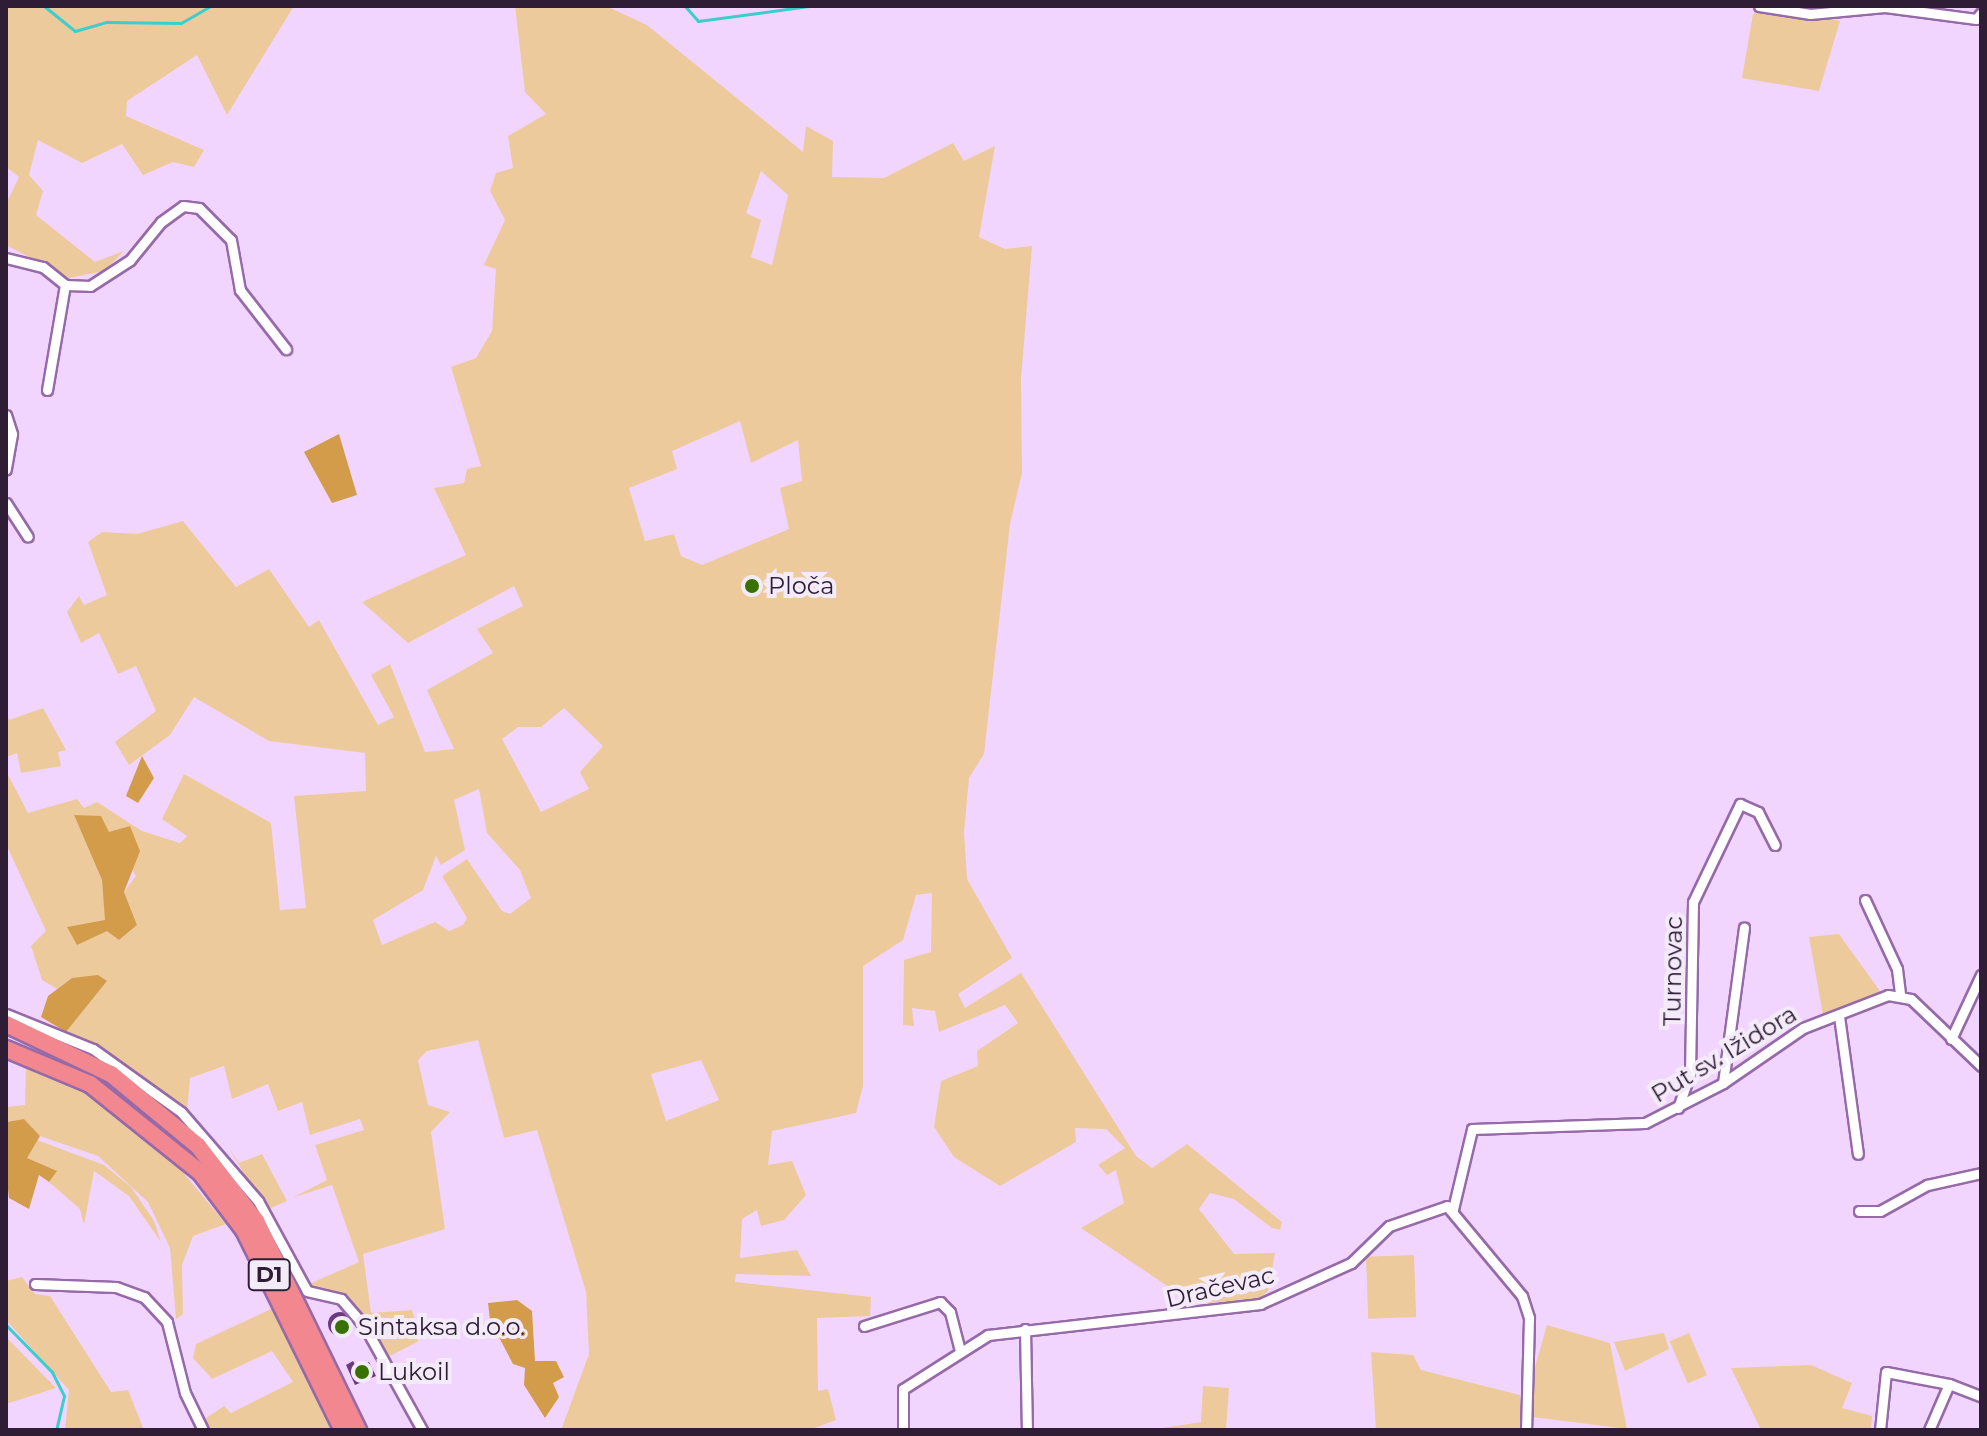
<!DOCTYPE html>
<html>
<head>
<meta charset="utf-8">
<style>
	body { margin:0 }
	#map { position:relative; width:1987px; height:1436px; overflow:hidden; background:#f2d5ff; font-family:Montserrat,sans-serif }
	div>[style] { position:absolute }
	.green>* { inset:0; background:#edca9b; transform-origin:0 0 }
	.forest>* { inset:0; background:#d39c4a }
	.stream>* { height:3px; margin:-1.5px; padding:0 1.5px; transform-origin:1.5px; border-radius:1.5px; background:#3ccdcd }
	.building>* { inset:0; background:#6b3b7f }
	.round { border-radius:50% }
	.roads { filter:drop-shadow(2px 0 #966aa9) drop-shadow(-2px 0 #966aa9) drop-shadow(0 2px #966aa9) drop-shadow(0 -2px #966aa9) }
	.street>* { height:9px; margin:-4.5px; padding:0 4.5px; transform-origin:4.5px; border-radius:4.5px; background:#fff }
	.highway>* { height:16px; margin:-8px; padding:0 8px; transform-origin:8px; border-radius:8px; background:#f28790 }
	.dots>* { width:22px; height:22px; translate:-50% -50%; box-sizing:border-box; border:4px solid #f4ebf9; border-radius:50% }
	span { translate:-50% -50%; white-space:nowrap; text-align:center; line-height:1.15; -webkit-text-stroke:8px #f4ebf9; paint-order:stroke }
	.shield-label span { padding:2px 6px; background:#f4ebf9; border:2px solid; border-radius:6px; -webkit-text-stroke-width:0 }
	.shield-label { font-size:22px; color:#2f1d36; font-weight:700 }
	.poi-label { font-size:24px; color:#2f1d36 }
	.left { translate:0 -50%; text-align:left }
	.street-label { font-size:24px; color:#2f1d36 }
	.frame { position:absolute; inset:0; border:8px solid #2f1d36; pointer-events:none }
</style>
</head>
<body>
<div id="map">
	<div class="green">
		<div style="clip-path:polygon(6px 6px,294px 6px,227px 115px,197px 55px,127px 101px,126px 116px,204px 150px,194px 167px,173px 162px,143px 175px,122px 144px,82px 163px,38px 140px,29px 175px,43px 191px,36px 215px,95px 262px,124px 251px,104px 271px,69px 278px,6px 245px,6px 204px,19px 177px,6px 167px)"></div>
		<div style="clip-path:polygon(evenodd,515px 6px,606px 6px,647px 25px,803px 152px,806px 126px,833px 141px,832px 177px,884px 178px,953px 143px,964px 161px,995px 146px,979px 237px,1005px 249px,1032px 246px,1021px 379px,1022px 473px,1010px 524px,984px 754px,969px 778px,964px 832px,967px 879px,1012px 958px,958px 994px,965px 1008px,1021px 973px,1136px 1156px,1152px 1168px,1187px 1144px,1282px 1222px,1280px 1230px,1272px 1228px,1234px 1199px,1210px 1193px,1199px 1209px,1234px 1254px,1275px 1253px,1268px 1291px,1259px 1299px,1194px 1304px,1081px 1228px,1124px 1203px,1116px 1170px,1107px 1175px,1098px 1165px,1125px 1148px,1106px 1129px,1075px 1128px,1076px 1142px,1000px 1186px,954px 1157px,934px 1127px,941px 1081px,978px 1066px,977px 1051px,1018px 1023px,1005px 1005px,939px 1032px,935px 1011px,912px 1008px,914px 1026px,903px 1025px,904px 960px,931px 952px,932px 893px,916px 895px,903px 940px,863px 966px,863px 1086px,856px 1113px,772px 1131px,768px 1165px,792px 1161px,806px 1195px,784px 1220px,761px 1226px,757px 1210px,742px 1219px,740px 1258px,797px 1250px,811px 1276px,736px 1274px,735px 1282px,871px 1297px,870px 1316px,817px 1318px,818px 1391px,828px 1389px,836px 1420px,809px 1430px,561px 1430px,589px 1354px,586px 1292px,537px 1130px,504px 1138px,478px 1040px,427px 1051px,418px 1060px,428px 1105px,450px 1112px,431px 1132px,445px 1229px,363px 1254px,371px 1313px,412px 1310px,421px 1340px,390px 1356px,345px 1297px,318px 1295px,307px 1285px,359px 1262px,332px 1185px,292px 1198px,327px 1180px,315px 1145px,364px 1130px,360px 1119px,310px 1135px,302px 1102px,278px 1111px,268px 1084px,232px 1099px,224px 1066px,190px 1078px,187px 1112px,66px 1032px,107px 981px,72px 978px,57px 989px,42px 980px,31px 946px,46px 931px,6px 844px,6px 771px,28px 813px,77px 799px,84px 808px,97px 802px,142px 831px,180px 843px,187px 836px,162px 819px,184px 774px,271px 823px,280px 910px,306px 908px,294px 796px,366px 791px,365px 753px,269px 741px,194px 697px,170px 735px,129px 765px,115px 742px,156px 711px,136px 666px,118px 674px,99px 633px,81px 643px,67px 612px,79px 596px,84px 605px,107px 595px,88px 542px,102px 532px,137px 534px,183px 521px,236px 587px,269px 569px,309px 627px,319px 620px,378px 725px,394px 717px,371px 675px,390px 664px,425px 752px,454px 749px,427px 690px,493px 653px,477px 629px,523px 606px,514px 586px,408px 643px,362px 602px,466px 555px,434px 488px,464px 483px,467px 469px,481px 466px,451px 367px,476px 358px,492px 331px,496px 269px,484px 265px,505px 220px,490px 191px,496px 173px,513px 168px,508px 136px,546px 114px,525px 92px,515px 6px,761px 171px,788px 195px,772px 265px,751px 257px,761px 220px,746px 213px,761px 171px,515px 6px,740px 421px,751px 463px,798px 440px,802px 481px,780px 488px,789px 529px,702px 565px,681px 556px,674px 534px,645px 541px,629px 488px,677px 469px,672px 451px,740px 421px,515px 6px,564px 708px,603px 746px,580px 772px,589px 789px,541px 812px,502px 739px,518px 727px,541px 727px,564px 708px,515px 6px,479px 789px,487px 833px,520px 870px,531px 898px,510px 914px,502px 911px,467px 859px,442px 876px,467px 918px,463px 925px,449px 931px,435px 922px,382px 945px,373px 920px,423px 890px,436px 856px,441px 865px,465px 850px,454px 800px,479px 789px,515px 6px,74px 815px,109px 832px,136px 876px,124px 892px,137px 925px,119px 940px,108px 931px,102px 880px,74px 815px,515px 6px,701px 1060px,719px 1100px,666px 1121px,651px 1074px,701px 1060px)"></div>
		<div style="clip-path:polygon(1779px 7px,1840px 21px,1819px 91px,1742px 78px,1753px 14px)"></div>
		<div style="clip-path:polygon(43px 708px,66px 750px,58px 752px,61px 766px,21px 773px,17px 753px,6px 757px,6px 713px,9px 720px)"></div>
		<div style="clip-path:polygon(1839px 934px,1882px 994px,1823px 1015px,1809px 937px)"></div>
		<div style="clip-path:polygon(26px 1064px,109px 1105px,159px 1144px,226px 1224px,193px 1236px,182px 1265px,183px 1314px,176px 1319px,170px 1248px,148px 1202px,98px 1156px,40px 1136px,24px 1119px,6px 1122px,6px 1107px,25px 1105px)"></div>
		<div style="clip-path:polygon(37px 1140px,104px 1165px,131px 1187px,154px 1221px,161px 1242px,129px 1196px,94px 1171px,84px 1225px,80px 1209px,49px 1182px,56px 1171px,26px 1158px)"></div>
		<div style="clip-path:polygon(228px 1147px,239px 1163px,262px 1154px,287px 1201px,266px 1210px)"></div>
		<div style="left:1414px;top:1255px;width:62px;height:48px;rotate:88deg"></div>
		<div style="clip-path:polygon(22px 1277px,35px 1294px,50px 1296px,111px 1392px,128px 1390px,144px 1430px,65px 1430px,69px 1390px,6px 1320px,6px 1281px)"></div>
		<div style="clip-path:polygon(273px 1308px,331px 1430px,210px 1430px,203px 1420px,224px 1406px,231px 1413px,293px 1382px,272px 1351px,212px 1379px,193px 1358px,196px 1344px)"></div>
		<div style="clip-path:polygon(1547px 1325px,1610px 1343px,1627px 1429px,1533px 1417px,1530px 1384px)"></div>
		<div style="clip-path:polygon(1664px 1333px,1669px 1349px,1625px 1371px,1614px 1342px)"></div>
		<div style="left:1689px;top:1333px;width:46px;height:21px;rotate:67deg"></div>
		<div style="clip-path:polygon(6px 1337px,56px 1388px,6px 1404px)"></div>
		<div style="clip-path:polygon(1371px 1352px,1413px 1355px,1421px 1370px,1520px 1395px,1522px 1430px,1376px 1430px)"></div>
		<div style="clip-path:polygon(1811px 1365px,1852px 1383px,1842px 1408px,1872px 1416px,1871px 1429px,1761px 1430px,1731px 1368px)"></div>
		<div style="clip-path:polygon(1203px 1386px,1229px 1388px,1226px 1430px,1150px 1430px,1201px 1422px)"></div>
	</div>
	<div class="forest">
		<div style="clip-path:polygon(339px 434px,357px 495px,332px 503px,304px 452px)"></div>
		<div style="clip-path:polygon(142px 756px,154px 778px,138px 803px,126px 796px)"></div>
		<div style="clip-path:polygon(74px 815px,101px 816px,109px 832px,130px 826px,140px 851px,124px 892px,137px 925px,119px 940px,107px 931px,77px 945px,67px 927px,105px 920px,102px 880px)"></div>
		<div style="clip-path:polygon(98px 975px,107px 981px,66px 1032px,41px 1017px,48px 996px,72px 978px)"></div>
		<div style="clip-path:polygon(24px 1119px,40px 1136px,27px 1158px,57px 1171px,49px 1182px,39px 1175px,29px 1209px,9px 1198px,6px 1174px,6px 1122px)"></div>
		<div style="clip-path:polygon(517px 1300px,532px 1311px,535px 1361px,556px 1361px,564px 1377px,553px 1383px,559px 1397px,545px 1418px,524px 1385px,525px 1368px,513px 1364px,490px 1320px,488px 1303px)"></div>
	</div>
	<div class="stream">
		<div style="left:44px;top:6px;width:40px;rotate:39deg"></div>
		<div style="left:75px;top:31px;width:33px;rotate:-16deg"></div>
		<div style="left:107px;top:22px;width:74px;rotate:0.8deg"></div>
		<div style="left:181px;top:23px;width:34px;rotate:-30deg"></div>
		<div style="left:685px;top:6px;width:20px;rotate:49deg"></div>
		<div style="left:698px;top:21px;width:112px;rotate:-7.7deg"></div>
		<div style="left:6px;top:1325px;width:66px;rotate:45.6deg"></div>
		<div style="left:52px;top:1372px;width:27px;rotate:63deg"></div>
		<div style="left:64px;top:1396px;width:35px;rotate:103deg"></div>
	</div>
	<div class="building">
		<div class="round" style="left:328px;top:1312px;width:24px;height:24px"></div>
		<div style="clip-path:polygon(353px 1361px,357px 1368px,369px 1362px,376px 1376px,355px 1385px,346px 1365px)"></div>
	</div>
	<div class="roads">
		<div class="street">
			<div style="left:1759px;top:6px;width:52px;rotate:8.9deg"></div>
			<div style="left:1810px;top:14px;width:75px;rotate:-5.3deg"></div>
			<div style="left:1885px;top:7px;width:92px;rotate:7.5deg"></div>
			<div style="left:1976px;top:19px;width:8px;rotate:-50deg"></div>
			<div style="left:6px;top:258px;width:38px;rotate:14deg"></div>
			<div style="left:43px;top:267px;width:28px;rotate:39deg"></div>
			<div style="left:65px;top:285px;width:25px;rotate:2deg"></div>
			<div style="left:90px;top:286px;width:48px;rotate:-33deg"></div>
			<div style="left:130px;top:260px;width:49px;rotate:-50.8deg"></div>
			<div style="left:161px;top:222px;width:27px;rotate:-36deg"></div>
			<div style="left:183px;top:206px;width:16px;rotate:7deg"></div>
			<div style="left:199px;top:208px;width:45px;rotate:45deg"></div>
			<div style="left:231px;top:240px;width:51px;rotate:79.8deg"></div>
			<div style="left:240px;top:290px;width:75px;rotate:52.1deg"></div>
			<div style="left:47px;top:390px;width:107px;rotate:-80.3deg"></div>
			<div style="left:6px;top:415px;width:20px;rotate:72deg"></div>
			<div style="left:12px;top:434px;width:36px;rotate:100deg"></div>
			<div style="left:6px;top:503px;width:40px;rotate:57.1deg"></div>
			<div style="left:1865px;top:900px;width:76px;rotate:65.1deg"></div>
			<div style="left:1897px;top:969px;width:26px;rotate:83deg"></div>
			<div style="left:6px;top:1014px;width:94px;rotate:21.9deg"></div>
			<div style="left:93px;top:1049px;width:108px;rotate:35.6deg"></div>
			<div style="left:181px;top:1112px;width:118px;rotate:49.1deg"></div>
			<div style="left:258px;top:1201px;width:102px;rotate:61.4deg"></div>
			<div style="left:307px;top:1291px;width:35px;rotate:13deg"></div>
			<div style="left:341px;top:1299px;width:37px;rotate:49deg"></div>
			<div style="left:365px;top:1327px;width:118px;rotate:61deg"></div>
			<div style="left:1839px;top:1016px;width:139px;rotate:82.2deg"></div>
			<div style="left:1951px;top:1039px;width:71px;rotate:-64.9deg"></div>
			<div style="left:1723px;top:1083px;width:157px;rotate:-82.3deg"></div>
			<div style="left:1678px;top:1108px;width:36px;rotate:-71deg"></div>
			<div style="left:1690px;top:1074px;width:172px;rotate:-89deg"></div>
			<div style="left:1693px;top:902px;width:109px;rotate:-64.4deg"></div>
			<div style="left:1740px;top:804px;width:20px;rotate:24deg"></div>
			<div style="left:1758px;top:812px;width:37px;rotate:63deg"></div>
			<div style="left:1453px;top:1209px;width:82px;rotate:-76.6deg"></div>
			<div style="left:1472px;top:1129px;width:173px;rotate:-2deg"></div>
			<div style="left:1645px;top:1123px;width:88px;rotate:-27.1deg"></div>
			<div style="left:1723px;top:1083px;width:97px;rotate:-34.5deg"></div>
			<div style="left:1803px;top:1028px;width:91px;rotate:-21.2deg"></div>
			<div style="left:1888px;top:995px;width:23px;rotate:10deg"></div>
			<div style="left:1911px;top:999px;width:97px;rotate:43.7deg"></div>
			<div style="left:1859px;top:1211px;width:21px"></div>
			<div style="left:1880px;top:1211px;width:54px;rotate:-29deg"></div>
			<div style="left:1927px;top:1185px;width:55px;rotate:-12.5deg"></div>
			<div style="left:35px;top:1284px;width:81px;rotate:2.1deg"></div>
			<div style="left:116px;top:1287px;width:30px;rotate:20deg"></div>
			<div style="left:144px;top:1297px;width:34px;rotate:47deg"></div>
			<div style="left:167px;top:1322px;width:73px;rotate:75.8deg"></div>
			<div style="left:185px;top:1393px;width:41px;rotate:64.1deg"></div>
			<div style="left:864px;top:1326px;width:80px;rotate:-17.5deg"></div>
			<div style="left:940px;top:1302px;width:14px;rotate:45deg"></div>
			<div style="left:950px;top:1312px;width:40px;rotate:75.6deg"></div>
			<div style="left:1025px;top:1329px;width:101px;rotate:88.9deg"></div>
			<div style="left:903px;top:1430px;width:41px;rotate:-90deg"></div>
			<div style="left:903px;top:1389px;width:101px;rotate:-32.4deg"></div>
			<div style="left:988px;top:1335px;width:274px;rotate:-6.5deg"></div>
			<div style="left:1260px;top:1304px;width:100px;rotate:-24.3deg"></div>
			<div style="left:1351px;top:1263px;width:53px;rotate:-44.2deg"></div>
			<div style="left:1389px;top:1226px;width:61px;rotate:-19deg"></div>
			<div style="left:1447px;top:1206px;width:117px;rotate:50.2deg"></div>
			<div style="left:1522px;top:1296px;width:23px;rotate:72deg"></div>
			<div style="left:1529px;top:1318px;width:112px;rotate:91.5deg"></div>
			<div style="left:1880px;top:1430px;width:58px;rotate:-84.1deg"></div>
			<div style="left:1886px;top:1372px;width:64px;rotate:10.8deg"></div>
			<div style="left:1929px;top:1430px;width:50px;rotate:-66.5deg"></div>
			<div style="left:1949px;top:1384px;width:34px;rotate:21deg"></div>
		</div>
		<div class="highway">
			<div style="left:6px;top:1024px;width:116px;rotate:25.5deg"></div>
			<div style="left:111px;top:1074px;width:113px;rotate:39.6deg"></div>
			<div style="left:198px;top:1146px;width:95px;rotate:52.3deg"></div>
			<div style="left:256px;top:1221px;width:233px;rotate:64deg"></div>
			<div style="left:6px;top:1049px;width:91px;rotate:22.6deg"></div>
			<div style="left:90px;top:1084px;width:141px;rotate:38.7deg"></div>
			<div style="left:200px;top:1172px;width:73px;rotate:52.8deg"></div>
			<div style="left:244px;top:1230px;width:223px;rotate:63.7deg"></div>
		</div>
	</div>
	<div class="dots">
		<div style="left:752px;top:586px;background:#377100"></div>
		<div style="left:342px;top:1327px;background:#377100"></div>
		<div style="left:362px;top:1372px;background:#377100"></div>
	</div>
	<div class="shield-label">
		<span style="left:269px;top:1275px">D1</span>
	</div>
	<div class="poi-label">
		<span class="left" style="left:768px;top:586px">Ploča</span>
		<span class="left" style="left:358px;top:1327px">Sintaksa d.o.o.</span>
		<span class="left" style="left:378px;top:1372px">Lukoil</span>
	</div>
	<div class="street-label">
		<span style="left:1673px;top:971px;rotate:-89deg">Turnovac</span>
		<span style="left:1724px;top:1054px;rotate:-31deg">Put sv. Ižidora</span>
		<span style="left:1220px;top:1287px;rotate:-13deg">Dračevac</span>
	</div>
	<div class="frame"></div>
</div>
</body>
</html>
